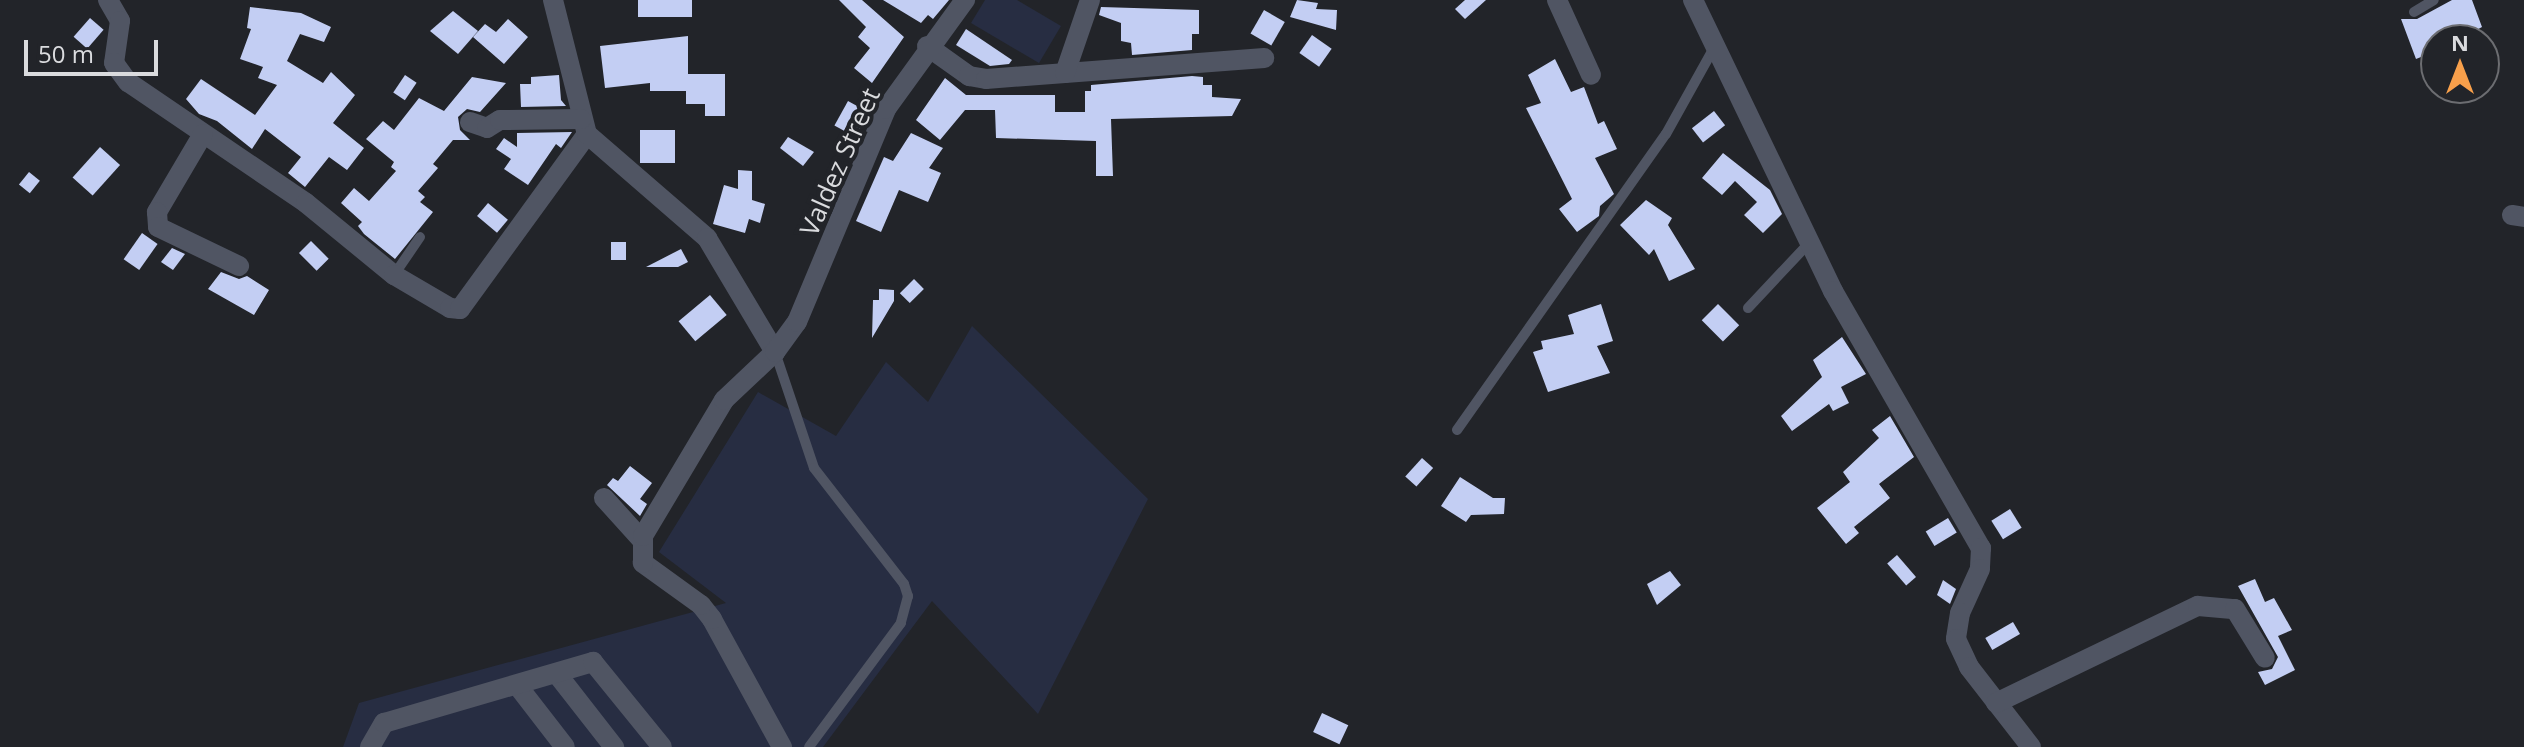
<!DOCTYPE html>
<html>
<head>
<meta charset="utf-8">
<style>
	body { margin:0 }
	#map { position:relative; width:2524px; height:747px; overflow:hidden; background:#222429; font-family:"Open Sans",sans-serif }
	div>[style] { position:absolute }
	.green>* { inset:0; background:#272d42 }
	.building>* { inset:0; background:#c3cef3; transform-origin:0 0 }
	.service>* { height:10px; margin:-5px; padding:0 5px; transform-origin:5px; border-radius:5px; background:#505563 }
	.minor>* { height:20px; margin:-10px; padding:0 10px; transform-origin:10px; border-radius:10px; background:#505563 }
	span { translate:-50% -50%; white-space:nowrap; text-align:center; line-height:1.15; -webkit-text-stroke:8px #222429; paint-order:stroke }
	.street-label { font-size:26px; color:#dadbde }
	.north { position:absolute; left:2420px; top:24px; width:80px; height:80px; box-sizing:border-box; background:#222429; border:2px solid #6c6d71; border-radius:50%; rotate:0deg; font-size:22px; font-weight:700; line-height:32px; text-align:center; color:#dadbde }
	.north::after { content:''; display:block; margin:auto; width:28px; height:36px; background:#f8a04b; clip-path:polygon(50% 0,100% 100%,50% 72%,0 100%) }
	.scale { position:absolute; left:24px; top:40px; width:134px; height:36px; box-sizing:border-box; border:4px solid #dadbde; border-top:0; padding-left:10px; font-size:24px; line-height:28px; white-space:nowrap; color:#dadbde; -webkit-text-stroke:6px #222429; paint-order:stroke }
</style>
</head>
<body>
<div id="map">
	<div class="green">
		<div style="clip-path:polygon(985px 0,1017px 0,1061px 26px,1039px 63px,971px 23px)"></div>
		<div style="clip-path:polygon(972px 326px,1148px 499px,1038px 714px,932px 601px,823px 747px,343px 747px,359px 703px,726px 603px,659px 552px,758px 392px,836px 436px,886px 362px,928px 402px)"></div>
	</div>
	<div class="building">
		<div style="left:638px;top:0;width:54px;height:17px"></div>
		<div style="clip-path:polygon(839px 0,862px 0,904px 37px,872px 83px,854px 68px,870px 48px,858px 37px,866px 27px)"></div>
		<div style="clip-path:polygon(883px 0,949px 0,933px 19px,928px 15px,921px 23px)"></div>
		<div style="clip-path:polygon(1297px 0,1318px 3px,1316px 9px,1337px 10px,1336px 30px,1290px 17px)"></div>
		<div style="clip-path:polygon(1465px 0,1486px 0,1465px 19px,1455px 9px)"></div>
		<div style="clip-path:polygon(2452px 0,2472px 0,2482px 27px,2458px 40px,2436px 40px,2436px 51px,2416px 59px,2401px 19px,2417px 19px)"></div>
		<div style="clip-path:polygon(250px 7px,301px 13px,331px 27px,324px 42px,300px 34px,287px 61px,323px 83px,331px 72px,355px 95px,333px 123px,364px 148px,347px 170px,329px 157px,305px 187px,288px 173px,301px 157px,265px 129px,252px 149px,217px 121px,199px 114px,186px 99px,201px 79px,255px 115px,277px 85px,258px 78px,263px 67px,240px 59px,251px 29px,247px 28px)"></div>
		<div style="clip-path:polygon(1101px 7px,1199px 10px,1199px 34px,1192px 34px,1192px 50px,1132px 55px,1131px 43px,1121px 41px,1121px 23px,1099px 15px)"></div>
		<div style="left:1264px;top:10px;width:24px;height:27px;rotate:30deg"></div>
		<div style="clip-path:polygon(453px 11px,478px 31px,458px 54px,430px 31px)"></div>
		<div style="left:90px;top:18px;width:18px;height:25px;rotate:41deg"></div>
		<div style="clip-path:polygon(508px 19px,528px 37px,504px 64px,473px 37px,485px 24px,496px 32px)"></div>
		<div style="clip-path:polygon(966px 29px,1012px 60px,1009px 64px,990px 66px,956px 45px)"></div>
		<div style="left:1312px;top:35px;width:24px;height:22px;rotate:35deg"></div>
		<div style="clip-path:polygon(688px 36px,688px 74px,725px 74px,725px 116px,705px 116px,705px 104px,686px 104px,686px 91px,650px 91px,650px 83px,605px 88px,600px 46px)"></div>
		<div style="clip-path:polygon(1555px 59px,1571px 92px,1584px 87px,1598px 124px,1604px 121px,1617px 149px,1595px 158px,1614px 194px,1600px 206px,1599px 216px,1577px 232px,1559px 209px,1572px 199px,1526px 108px,1541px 103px,1528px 75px)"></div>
		<div style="left:405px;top:75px;width:14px;height:21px;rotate:34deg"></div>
		<div style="clip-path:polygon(559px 75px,561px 100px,566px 106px,521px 107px,520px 84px,531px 84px,531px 77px)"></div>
		<div style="clip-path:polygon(1192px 76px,1203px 77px,1203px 85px,1212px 85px,1212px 97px,1241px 99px,1232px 116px,1111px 119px,1113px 176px,1096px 176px,1096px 141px,996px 138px,995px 110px,965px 110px,940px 140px,916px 120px,945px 78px,966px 95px,1055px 95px,1055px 112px,1085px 112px,1085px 91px,1091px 91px,1091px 85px)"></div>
		<div style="clip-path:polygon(472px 77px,506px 83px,480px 112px,467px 109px,458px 117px,460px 130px,470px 140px,453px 140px,433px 164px,438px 168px,418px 191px,425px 197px,420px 202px,433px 212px,395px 259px,364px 234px,358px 226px,362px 222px,341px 203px,354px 188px,369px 201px,396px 171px,391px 167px,394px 162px,366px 139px,383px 121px,394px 130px,419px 98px,444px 111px)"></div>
		<div style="left:848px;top:101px;width:25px;height:28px;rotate:29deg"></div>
		<div style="left:1714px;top:111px;width:18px;height:28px;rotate:52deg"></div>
		<div style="left:640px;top:130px;width:35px;height:33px"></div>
		<div style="clip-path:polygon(572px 132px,561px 148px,556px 144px,528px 185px,504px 169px,511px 159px,496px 149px,504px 138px,517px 147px,517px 133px)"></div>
		<div style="clip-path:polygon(911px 133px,943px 148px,929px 168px,941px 173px,928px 202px,899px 190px,881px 232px,856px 221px,884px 157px,893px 161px)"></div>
		<div style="clip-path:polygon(788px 137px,814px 152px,803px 166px,780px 148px)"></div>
		<div style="left:100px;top:147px;width:27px;height:41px;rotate:42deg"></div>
		<div style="clip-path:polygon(1723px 153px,1770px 190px,1782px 214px,1763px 233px,1744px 215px,1757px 202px,1735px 181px,1722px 195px,1702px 178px)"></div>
		<div style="clip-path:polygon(738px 170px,752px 171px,752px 200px,765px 204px,760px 223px,749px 219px,745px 233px,713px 224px,724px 185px,738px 189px)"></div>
		<div style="left:29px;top:172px;width:14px;height:16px;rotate:39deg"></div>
		<div style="clip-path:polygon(1646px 200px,1672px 218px,1668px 225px,1695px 269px,1669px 281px,1654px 249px,1649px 255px,1620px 225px)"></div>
		<div style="left:488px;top:203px;width:26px;height:17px;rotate:40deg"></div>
		<div style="left:142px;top:233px;width:19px;height:32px;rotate:35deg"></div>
		<div style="left:311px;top:241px;width:25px;height:17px;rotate:45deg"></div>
		<div style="left:611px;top:242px;width:15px;height:18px"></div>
		<div style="clip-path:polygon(172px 248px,185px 254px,173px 270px,161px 262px)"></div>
		<div style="clip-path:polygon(681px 249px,688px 262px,678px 267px,646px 267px)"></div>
		<div style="clip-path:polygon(221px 272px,239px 279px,247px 276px,269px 290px,254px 315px,208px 289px)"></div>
		<div style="left:914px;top:279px;width:14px;height:20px;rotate:45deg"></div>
		<div style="clip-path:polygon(879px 289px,894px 290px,894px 301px,872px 338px,873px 300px,879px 300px)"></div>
		<div style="left:710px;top:295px;width:26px;height:41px;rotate:50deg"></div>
		<div style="clip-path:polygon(1601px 304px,1613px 341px,1597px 346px,1610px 373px,1548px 392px,1533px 352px,1543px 349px,1541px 341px,1574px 334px,1568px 315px)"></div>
		<div style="left:1718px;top:304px;width:30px;height:23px;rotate:45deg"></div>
		<div style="clip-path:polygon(1842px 337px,1866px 374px,1841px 387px,1849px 403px,1833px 411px,1829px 404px,1792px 431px,1781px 416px,1822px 377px,1813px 360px)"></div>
		<div style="clip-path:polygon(1890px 416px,1914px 457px,1879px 484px,1890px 498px,1854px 527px,1859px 533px,1846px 544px,1817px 508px,1850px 482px,1843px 472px,1879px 438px,1872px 430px)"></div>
		<div style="left:1422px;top:458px;width:15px;height:25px;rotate:42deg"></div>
		<div style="clip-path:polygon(630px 466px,652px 483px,640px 499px,647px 504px,640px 516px,607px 485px,613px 478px,618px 481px)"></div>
		<div style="clip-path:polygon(1460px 477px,1493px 498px,1505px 498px,1504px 514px,1471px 515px,1466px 522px,1441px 506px)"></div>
		<div style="left:2010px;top:509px;width:22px;height:22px;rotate:58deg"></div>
		<div style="left:1948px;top:518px;width:17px;height:26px;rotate:59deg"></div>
		<div style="left:1897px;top:555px;width:29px;height:13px;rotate:49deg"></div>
		<div style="clip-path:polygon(1670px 571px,1681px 585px,1657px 605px,1647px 584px)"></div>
		<div style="clip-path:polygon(2255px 579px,2265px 602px,2274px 598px,2292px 630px,2278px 636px,2295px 670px,2265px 685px,2258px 672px,2272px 669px,2278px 657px,2238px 586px)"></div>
		<div style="clip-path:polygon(1943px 580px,1956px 589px,1950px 604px,1937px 595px)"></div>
		<div style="left:2013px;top:622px;width:14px;height:32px;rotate:60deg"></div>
		<div style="left:1322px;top:713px;width:29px;height:21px;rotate:25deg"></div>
	</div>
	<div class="service">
		<div style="left:2414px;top:12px;width:23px;rotate:-31deg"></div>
		<div style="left:394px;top:275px;width:46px;rotate:-55.6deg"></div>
		<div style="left:1748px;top:308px;width:89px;rotate:-46.8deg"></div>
		<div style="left:775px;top:352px;width:122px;rotate:71.4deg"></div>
		<div style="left:814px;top:468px;width:147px;rotate:52.2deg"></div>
		<div style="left:904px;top:584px;width:13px;rotate:72deg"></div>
		<div style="left:908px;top:596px;width:28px;rotate:105deg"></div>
		<div style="left:901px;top:623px;width:154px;rotate:126.6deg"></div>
		<div style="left:1457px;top:430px;width:362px;rotate:-54.8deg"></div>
		<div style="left:1666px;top:134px;width:101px;rotate:-60.9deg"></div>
	</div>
	<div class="minor">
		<div style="left:108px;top:0;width:24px;rotate:60deg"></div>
		<div style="left:120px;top:21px;width:42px;rotate:98.1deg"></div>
		<div style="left:114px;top:63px;width:24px;rotate:54deg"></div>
		<div style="left:128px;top:82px;width:215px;rotate:34.2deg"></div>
		<div style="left:306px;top:203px;width:114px;rotate:39.3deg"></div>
		<div style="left:394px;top:275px;width:65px;rotate:30.5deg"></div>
		<div style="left:450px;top:308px;width:10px;rotate:6deg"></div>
		<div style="left:460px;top:309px;width:216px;rotate:-54deg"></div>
		<div style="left:553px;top:0;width:138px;rotate:75.8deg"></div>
		<div style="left:587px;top:134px;width:159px;rotate:40.9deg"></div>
		<div style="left:707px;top:238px;width:133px;rotate:59.2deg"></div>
		<div style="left:1557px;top:0;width:82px;rotate:65.6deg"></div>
		<div style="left:1693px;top:0;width:323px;rotate:64.3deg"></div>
		<div style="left:1833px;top:291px;width:297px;rotate:60.1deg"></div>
		<div style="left:1981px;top:548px;width:21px;rotate:93deg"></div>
		<div style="left:1980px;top:569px;width:48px;rotate:114.4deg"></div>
		<div style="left:1960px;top:613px;width:26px;rotate:99deg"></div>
		<div style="left:1956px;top:639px;width:31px;rotate:65deg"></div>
		<div style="left:1969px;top:667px;width:101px;rotate:52.2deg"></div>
		<div style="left:927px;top:46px;width:52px;rotate:35.5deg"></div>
		<div style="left:969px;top:76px;width:17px;rotate:10deg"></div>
		<div style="left:986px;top:79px;width:279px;rotate:-4.3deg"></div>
		<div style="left:1065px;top:73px;width:77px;rotate:-71.1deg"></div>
		<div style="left:470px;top:122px;width:18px;rotate:19deg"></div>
		<div style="left:487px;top:128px;width:15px;rotate:-32deg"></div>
		<div style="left:500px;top:120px;width:81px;rotate:-0.7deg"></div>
		<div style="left:203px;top:134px;width:91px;rotate:120.5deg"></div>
		<div style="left:157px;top:212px;width:15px;rotate:86deg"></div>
		<div style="left:158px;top:227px;width:90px;rotate:25.7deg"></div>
		<div style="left:2512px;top:215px;width:12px;rotate:9deg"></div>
		<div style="left:604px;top:498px;width:57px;rotate:47.9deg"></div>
		<div style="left:557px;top:674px;width:93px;rotate:52deg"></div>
		<div style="left:517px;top:685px;width:78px;rotate:52.3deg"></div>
		<div style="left:1996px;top:703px;width:224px;rotate:-25.7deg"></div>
		<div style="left:2198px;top:606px;width:37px;rotate:5deg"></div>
		<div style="left:2235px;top:609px;width:57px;rotate:58.5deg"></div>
		<div style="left:370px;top:747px;width:28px;rotate:-60deg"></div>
		<div style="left:384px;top:723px;width:218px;rotate:-16.3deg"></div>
		<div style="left:593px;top:662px;width:109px;rotate:50.9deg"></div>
		<div style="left:782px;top:747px;width:146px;rotate:-118.7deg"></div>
		<div style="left:712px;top:619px;width:18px;rotate:-128deg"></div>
		<div style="left:701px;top:605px;width:72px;rotate:-144.1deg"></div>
		<div style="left:643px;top:563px;width:27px;rotate:-90deg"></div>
		<div style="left:643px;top:536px;width:158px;rotate:-59.2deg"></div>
		<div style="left:724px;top:400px;width:70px;rotate:-43.3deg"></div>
		<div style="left:775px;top:352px;width:37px;rotate:-54deg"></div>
		<div style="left:797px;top:322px;width:231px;rotate:-67.3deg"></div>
		<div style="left:886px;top:109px;width:135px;rotate:-54.1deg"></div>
	</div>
	<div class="street-label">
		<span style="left:840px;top:162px;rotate:-66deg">Valdez Street</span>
	</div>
	<div class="north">N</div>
	<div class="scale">50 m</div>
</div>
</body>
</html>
